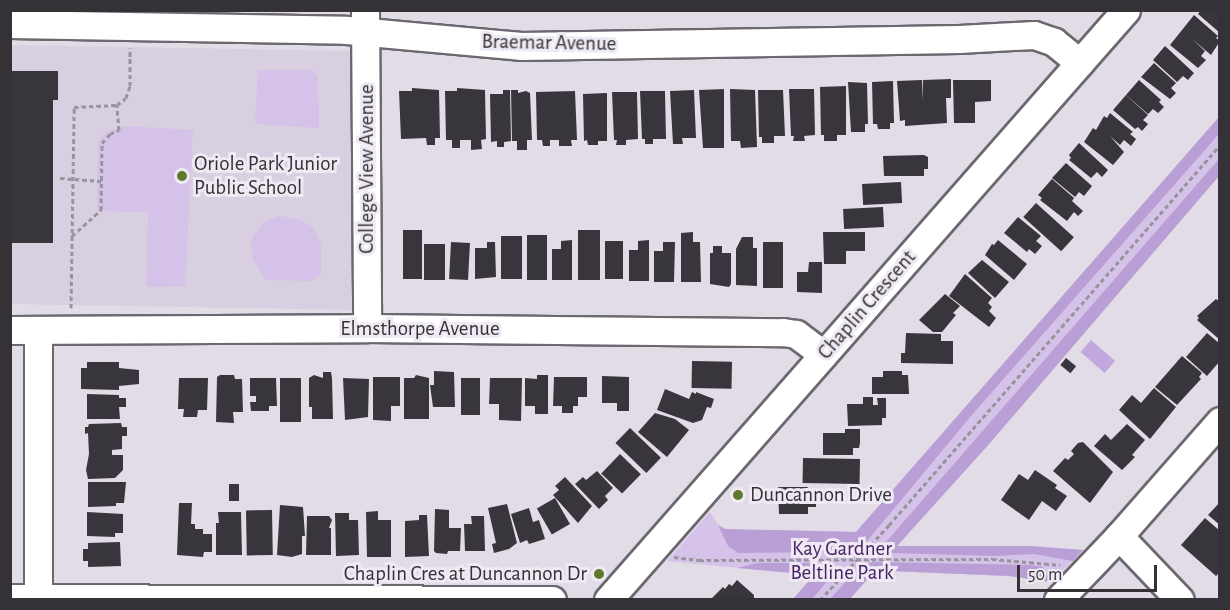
<!DOCTYPE html>
<html>
<head>
<meta charset="utf-8">
<style>
	body { margin:0 }
	#map { position:relative; width:1230px; height:610px; overflow:hidden; background:#e1dce6; font-family:"Alegreya Sans",sans-serif }
	div>[style] { position:absolute }
	.built>* { inset:0; background:#d8d0e0; transform-origin:0 0 }
	.green>* { inset:0; background:#d5c2e8 }
	.forest>* { inset:0; background:#ba9fd6 }
	.water>* { inset:0; background:#c3a8df; transform-origin:0 0 }
	.building>* { inset:0; background:#39353d; transform-origin:0 0 }
	.path>* { height:3px; margin-top:-1.5px; transform-origin:0; background:repeating-linear-gradient(90deg,#98949c 0 4.5px,transparent 0 7.5px) }
	.roads { filter:drop-shadow(2px 0 #6c6870) drop-shadow(-2px 0 #6c6870) drop-shadow(0 2px #6c6870) drop-shadow(0 -2px #6c6870) }
	.minor>* { height:27px; margin:-13.5px; padding:0 13.5px; transform-origin:13.5px; border-radius:13.5px; background:#fff }
	.dots>* { width:16px; height:16px; translate:-50% -50%; box-sizing:border-box; border:3px solid #eee9f3; border-radius:50% }
	span { translate:-50% -50%; white-space:nowrap; text-align:center; line-height:1.15; -webkit-text-stroke:6px #eee9f3; paint-order:stroke }
	.street-label { font-size:21px; color:#343236 }
	.poi-label { font-size:21px; color:#343236 }
	.left { translate:0 -50%; text-align:left }
	.right { translate:-100% -50%; text-align:right }
	.park-label { font-size:21px; color:#472364 }
	.frame { position:absolute; inset:0; border:12px solid #343236; pointer-events:none }
	.scale { position:absolute; left:1017px; top:565px; width:140px; height:27px; box-sizing:border-box; border:3px solid #343236; border-top:0; padding-left:8px; font-size:18px; line-height:21px; white-space:nowrap; color:#343236; -webkit-text-stroke:4px #eee9f3; paint-order:stroke }
</style>
</head>
<body>
<div id="map">
	<div class="built">
		<div style="left:11px;top:45px;width:346px;height:259px;rotate:1deg"></div>
	</div>
	<div class="green">
		<div style="clip-path:polygon(258px 70px,313px 70px,318px 77px,319px 128px,255px 124px)"></div>
		<div style="clip-path:polygon(1219px 117px,1219px 176px,990px 443px,897px 546px,1030px 546px,1083px 550px,1051px 582px,1009px 576px,890px 571px,872px 574px,850px 599px,793px 599px,814px 575px,667px 561px,710px 512px,718px 525px,725px 529px,856px 532px)"></div>
		<div style="clip-path:polygon(125px 126px,193px 130px,185px 286px,146px 287px,148px 212px,97px 211px,98px 140px,108px 131px)"></div>
		<div style="clip-path:polygon(280px 216px,301px 220px,313px 227px,321px 243px,321px 275px,311px 281px,265px 280px,252px 257px,251px 240px,263px 222px)"></div>
	</div>
	<div class="forest">
		<div style="clip-path:polygon(1219px 117px,1219px 134px,971px 416px,858px 552px,738px 553px,728px 546px,718px 525px,725px 529px,856px 532px)"></div>
		<div style="clip-path:polygon(1219px 159px,1219px 176px,990px 443px,897px 546px,1030px 546px,1083px 550px,1073px 561px,1034px 554px,994px 556px,890px 553px,885px 549px,886px 542px)"></div>
		<div style="clip-path:polygon(873px 562px,1030px 565px,1043px 567px,1051px 582px,1009px 576px,890px 571px,872px 574px,850px 599px,830px 599px,859px 567px)"></div>
		<div style="clip-path:polygon(757px 563px,811px 563px,834px 568px,830px 578px,812px 599px,793px 599px,814px 575px,737px 568px)"></div>
	</div>
	<div class="water">
		<div style="left:1091px;top:340px;width:32px;height:16px;rotate:41deg"></div>
	</div>
	<div class="building">
		<div style="clip-path:polygon(1201px 10px,1220px 10px,1220px 33px,1198px 14px)"></div>
		<div style="clip-path:polygon(1194px 15px,1218px 36px,1216px 38px,1220px 41px,1211px 55px,1191px 38px,1205px 51px,1201px 56px,1206px 60px,1198px 68px,1170px 45px)"></div>
		<div style="clip-path:polygon(1165px 46px,1194px 73px,1188px 80px,1183px 76px,1177px 82px,1153px 60px)"></div>
		<div style="clip-path:polygon(1154px 63px,1176px 83px,1171px 88px,1176px 93px,1170px 99px,1141px 77px)"></div>
		<div style="clip-path:polygon(10px 71px,58px 71px,58px 100px,53px 100px,53px 243px,10px 243px)"></div>
		<div style="clip-path:polygon(951px 79px,951px 98px,946px 98px,947px 123px,905px 126px,905px 120px,900px 121px,897px 81px,922px 80px,923px 101px,923px 80px)"></div>
		<div style="clip-path:polygon(953px 80px,991px 80px,991px 101px,975px 102px,975px 123px,954px 123px)"></div>
		<div style="clip-path:polygon(1139px 80px,1161px 100px,1159px 102px,1164px 107px,1158px 113px,1153px 109px,1148px 114px,1126px 95px)"></div>
		<div style="clip-path:polygon(893px 81px,894px 123px,890px 123px,890px 129px,878px 129px,877px 124px,873px 124px,872px 82px)"></div>
		<div style="clip-path:polygon(848px 82px,867px 83px,868px 124px,865px 124px,865px 132px,851px 132px)"></div>
		<div style="clip-path:polygon(846px 86px,846px 135px,837px 135px,837px 141px,824px 141px,824px 135px,821px 135px,820px 87px)"></div>
		<div style="clip-path:polygon(412px 88px,439px 90px,440px 138px,435px 138px,435px 145px,427px 145px,426px 138px,401px 139px,399px 91px,412px 91px)"></div>
		<div style="clip-path:polygon(457px 88px,485px 90px,486px 139px,481px 140px,482px 149px,471px 150px,471px 140px,460px 140px,460px 148px,452px 148px,452px 140px,446px 140px,445px 91px,457px 91px)"></div>
		<div style="clip-path:polygon(724px 89px,724px 148px,703px 148px,699px 90px)"></div>
		<div style="clip-path:polygon(730px 89px,755px 90px,757px 147px,741px 148px,740px 141px,731px 141px)"></div>
		<div style="clip-path:polygon(789px 89px,814px 89px,815px 135px,804px 136px,805px 141px,793px 141px,794px 136px,791px 136px)"></div>
		<div style="clip-path:polygon(503px 90px,510px 90px,511px 141px,504px 142px,504px 147px,497px 147px,497px 141px,491px 142px,490px 94px,503px 94px)"></div>
		<div style="clip-path:polygon(511px 90px,518px 90px,518px 93px,526px 91px,530px 93px,532px 140px,527px 140px,527px 150px,517px 150px,517px 141px,512px 141px)"></div>
		<div style="clip-path:polygon(694px 90px,696px 138px,682px 138px,683px 144px,673px 144px,670px 91px)"></div>
		<div style="clip-path:polygon(758px 90px,783px 90px,785px 136px,774px 136px,774px 143px,762px 143px,762px 137px,759px 137px)"></div>
		<div style="clip-path:polygon(575px 91px,577px 140px,571px 140px,572px 146px,559px 146px,559px 140px,550px 140px,550px 146px,543px 146px,542px 140px,537px 140px,536px 92px)"></div>
		<div style="clip-path:polygon(640px 91px,665px 91px,666px 139px,653px 139px,653px 144px,645px 144px,645px 139px,642px 139px)"></div>
		<div style="clip-path:polygon(612px 92px,637px 92px,638px 139px,626px 140px,626px 145px,616px 145px,617px 140px,614px 140px)"></div>
		<div style="clip-path:polygon(607px 93px,607px 141px,598px 141px,598px 145px,588px 145px,587px 140px,584px 141px,583px 94px)"></div>
		<div style="clip-path:polygon(1126px 95px,1148px 115px,1143px 120px,1148px 124px,1142px 131px,1138px 127px,1135px 129px,1113px 110px)"></div>
		<div style="clip-path:polygon(1110px 113px,1133px 132px,1130px 134px,1136px 139px,1131px 146px,1124px 140px,1120px 145px,1110px 136px,1124px 152px,1113px 165px,1084px 142px,1093px 128px,1096px 130px,1104px 116px,1107px 118px)"></div>
		<div style="clip-path:polygon(1079px 143px,1108px 170px,1102px 177px,1097px 172px,1091px 178px,1069px 160px,1071px 158px,1069px 155px)"></div>
		<div style="clip-path:polygon(924px 155px,928px 157px,928px 169px,924px 169px,924px 176px,884px 176px,883px 156px)"></div>
		<div style="clip-path:polygon(1066px 163px,1092px 186px,1084px 196px,1079px 192px,1075px 197px,1052px 178px)"></div>
		<div style="clip-path:polygon(1052px 179px,1074px 198px,1072px 201px,1083px 211px,1078px 216px,1074px 212px,1067px 221px,1040px 200px,1042px 198px,1038px 195px)"></div>
		<div style="left:901px;top:182px;width:21px;height:39px;rotate:87deg"></div>
		<div style="left:1036px;top:203px;width:51px;height:19px;rotate:42deg"></div>
		<div style="left:883px;top:207px;width:20px;height:40px;rotate:87deg"></div>
		<div style="clip-path:polygon(1018px 217px,1041px 236px,1036px 241px,1042px 246px,1035px 254px,1029px 249px,1027px 252px,1004px 233px)"></div>
		<div style="left:403px;top:230px;width:19px;height:49px"></div>
		<div style="left:578px;top:230px;width:22px;height:50px"></div>
		<div style="clip-path:polygon(693px 232px,693px 242px,700px 242px,701px 282px,681px 282px,681px 233px)"></div>
		<div style="clip-path:polygon(823px 232px,865px 232px,865px 251px,846px 251px,846px 264px,824px 264px)"></div>
		<div style="left:527px;top:235px;width:20px;height:45px"></div>
		<div style="left:501px;top:236px;width:21px;height:43px"></div>
		<div style="clip-path:polygon(742px 237px,753px 237px,753px 248px,757px 248px,757px 286px,736px 285px,736px 249px)"></div>
		<div style="clip-path:polygon(572px 240px,572px 280px,552px 280px,552px 249px,561px 249px,561px 241px)"></div>
		<div style="clip-path:polygon(649px 240px,649px 281px,629px 281px,629px 250px,638px 250px,638px 241px)"></div>
		<div style="clip-path:polygon(998px 240px,1027px 264px,1014px 280px,985px 255px,992px 244px,994px 245px)"></div>
		<div style="left:605px;top:241px;width:18px;height:38px"></div>
		<div style="left:451px;top:242px;width:19px;height:37px;rotate:3deg"></div>
		<div style="clip-path:polygon(487px 242px,495px 242px,496px 277px,475px 279px,475px 248px,487px 248px)"></div>
		<div style="clip-path:polygon(663px 242px,675px 242px,674px 282px,654px 282px,654px 251px,663px 251px)"></div>
		<div style="left:763px;top:242px;width:20px;height:46px"></div>
		<div style="left:424px;top:244px;width:21px;height:36px"></div>
		<div style="clip-path:polygon(713px 246px,722px 246px,722px 253px,731px 253px,731px 284px,729px 287px,710px 284px,710px 253px,713px 253px)"></div>
		<div style="clip-path:polygon(982px 260px,1009px 282px,995px 298px,968px 273px)"></div>
		<div style="clip-path:polygon(809px 262px,822px 262px,822px 293px,797px 292px,797px 272px,808px 272px)"></div>
		<div style="clip-path:polygon(965px 274px,992px 298px,988px 303px,992px 307px,989px 311px,996px 318px,989px 327px,949px 296px)"></div>
		<div style="clip-path:polygon(945px 294px,960px 306px,953px 313px,956px 315px,942px 332px,933px 332px,919px 320px)"></div>
		<div style="clip-path:polygon(1216px 299px,1220px 302px,1220px 340px,1197px 320px,1199px 318px,1197px 316px)"></div>
		<div style="clip-path:polygon(906px 333px,941px 334px,941px 341px,953px 341px,953px 364px,901px 363px,901px 353px,905px 353px)"></div>
		<div style="clip-path:polygon(1207px 333px,1220px 344px,1220px 361px,1207px 376px,1186px 357px)"></div>
		<div style="clip-path:polygon(1182px 356px,1202px 373px,1199px 377px,1201px 379px,1177px 405px,1155px 387px)"></div>
		<div style="left:1066px;top:358px;width:13px;height:9px;rotate:39deg"></div>
		<div style="left:692px;top:361px;width:40px;height:27px;rotate:1deg"></div>
		<div style="clip-path:polygon(87px 362px,119px 362px,119px 368px,139px 370px,139px 384px,119px 386px,119px 390px,81px 389px,81px 368px,87px 368px)"></div>
		<div style="clip-path:polygon(434px 371px,454px 372px,455px 407px,433px 407px,430px 385px,434px 385px)"></div>
		<div style="clip-path:polygon(883px 371px,902px 371px,902px 375px,908px 375px,909px 394px,872px 394px,872px 377px,883px 377px)"></div>
		<div style="clip-path:polygon(323px 372px,331px 372px,332px 378px,333px 419px,312px 419px,312px 407px,309px 407px,309px 378px,314px 375px,323px 378px)"></div>
		<div style="clip-path:polygon(220px 375px,234px 375px,235px 379px,242px 379px,243px 412px,233px 412px,234px 423px,216px 422px,217px 377px)"></div>
		<div style="clip-path:polygon(416px 375px,429px 378px,429px 419px,404px 419px,404px 378px,414px 378px)"></div>
		<div style="clip-path:polygon(537px 375px,548px 375px,548px 414px,535px 414px,535px 406px,525px 406px,525px 378px,537px 379px)"></div>
		<div style="clip-path:polygon(602px 376px,629px 377px,629px 411px,617px 411px,617px 403px,602px 403px)"></div>
		<div style="clip-path:polygon(373px 377px,400px 377px,400px 406px,391px 406px,391px 421px,373px 420px)"></div>
		<div style="clip-path:polygon(554px 377px,587px 377px,587px 397px,578px 397px,578px 406px,573px 406px,573px 413px,562px 413px,562px 406px,553px 406px)"></div>
		<div style="clip-path:polygon(179px 378px,208px 378px,207px 410px,198px 410px,197px 417px,183px 417px,184px 409px,178px 409px)"></div>
		<div style="clip-path:polygon(250px 378px,276px 378px,277px 406px,269px 406px,269px 411px,251px 411px,250px 402px,256px 402px,256px 396px,250px 396px)"></div>
		<div style="left:280px;top:378px;width:21px;height:44px"></div>
		<div style="clip-path:polygon(343px 378px,369px 379px,368px 417px,345px 420px)"></div>
		<div style="left:461px;top:378px;width:19px;height:37px"></div>
		<div style="clip-path:polygon(490px 378px,522px 378px,521px 421px,499px 420px,499px 404px,489px 404px)"></div>
		<div style="clip-path:polygon(1154px 388px,1176px 407px,1150px 439px,1119px 410px,1132px 395px,1141px 403px)"></div>
		<div style="clip-path:polygon(665px 389px,689px 399px,692px 392px,696px 394px,696px 392px,714px 399px,711px 408px,707px 407px,702px 420px,693px 423px,657px 410px)"></div>
		<div style="clip-path:polygon(87px 394px,119px 395px,119px 398px,126px 398px,126px 407px,119px 407px,120px 419px,87px 419px)"></div>
		<div style="clip-path:polygon(863px 397px,873px 397px,873px 405px,878px 405px,877px 398px,886px 398px,886px 418px,882px 418px,882px 425px,848px 426px,847px 404px,863px 404px)"></div>
		<div style="clip-path:polygon(655px 413px,675px 419px,689px 430px,667px 457px,638px 432px)"></div>
		<div style="clip-path:polygon(121px 423px,122px 427px,127px 427px,127px 436px,122px 436px,122px 449px,112px 450px,112px 455px,123px 455px,123px 470px,115px 478px,88px 479px,86px 470px,89px 454px,88px 433px,85px 434px,85px 427px,88px 427px,89px 424px)"></div>
		<div style="clip-path:polygon(1127px 424px,1145px 440px,1132px 455px,1135px 457px,1122px 470px,1094px 446px,1105px 434px,1111px 440px)"></div>
		<div style="left:630px;top:428px;width:43px;height:21px;rotate:44deg"></div>
		<div style="clip-path:polygon(845px 429px,860px 429px,860px 443px,859px 448px,853px 448px,853px 455px,823px 455px,823px 433px,845px 433px)"></div>
		<div style="clip-path:polygon(1083px 442px,1113px 472px,1090px 503px,1053px 471px,1065px 458px,1068px 460px,1074px 454px,1071px 451px,1078px 443px)"></div>
		<div style="left:620px;top:454px;width:29px;height:27px;rotate:44deg"></div>
		<div style="left:803px;top:458px;width:57px;height:25px;rotate:1deg"></div>
		<div style="clip-path:polygon(1035px 470px,1057px 485px,1055px 488px,1067px 496px,1056px 511px,1042px 501px,1029px 520px,1001px 500px,1019px 474px,1028px 480px)"></div>
		<div style="clip-path:polygon(597px 471px,613px 488px,605px 496px,608px 500px,599px 509px,575px 484px,583px 477px,586px 480px)"></div>
		<div style="clip-path:polygon(565px 477px,592px 506px,578px 523px,553px 495px,559px 490px,555px 486px)"></div>
		<div style="clip-path:polygon(88px 482px,126px 482px,124px 503px,116px 503px,116px 506px,88px 507px)"></div>
		<div style="left:229px;top:484px;width:10px;height:17px"></div>
		<div style="clip-path:polygon(778px 487px,808px 487px,808px 495px,816px 495px,816px 507px,808px 507px,808px 514px,779px 514px)"></div>
		<div style="left:555px;top:498px;width:30px;height:21px;rotate:60deg"></div>
		<div style="clip-path:polygon(1220px 502px,1220px 525px,1208px 515px)"></div>
		<div style="clip-path:polygon(179px 503px,192px 503px,191px 524px,195px 524px,195px 529px,203px 529px,203px 534px,212px 534px,212px 552px,204px 552px,203px 557px,177px 555px)"></div>
		<div style="clip-path:polygon(507px 504px,517px 543px,509px 549px,494px 553px,492px 544px,496px 543px,488px 508px)"></div>
		<div style="clip-path:polygon(280px 505px,303px 507px,305px 536px,302px 536px,302px 554px,292px 557px,277px 555px)"></div>
		<div style="clip-path:polygon(529px 508px,533px 522px,539px 520px,545px 539px,529px 544px,527px 540px,520px 543px,511px 514px)"></div>
		<div style="clip-path:polygon(435px 509px,449px 510px,449px 528px,461px 528px,460px 551px,448px 551px,447px 554px,436px 553px,434px 551px)"></div>
		<div style="left:272px;top:510px;width:45px;height:26px;rotate:89deg"></div>
		<div style="clip-path:polygon(378px 511px,378px 520px,391px 520px,391px 557px,367px 557px,366px 512px)"></div>
		<div style="clip-path:polygon(87px 512px,123px 514px,123px 533px,115px 533px,115px 537px,87px 536px)"></div>
		<div style="clip-path:polygon(218px 512px,241px 512px,242px 555px,216px 555px,216px 523px,219px 523px)"></div>
		<div style="clip-path:polygon(335px 513px,349px 513px,349px 520px,358px 520px,359px 555px,336px 556px)"></div>
		<div style="clip-path:polygon(419px 515px,427px 515px,429px 556px,405px 557px,405px 521px,419px 520px)"></div>
		<div style="clip-path:polygon(307px 516px,329px 516px,332px 520px,329px 528px,331px 528px,331px 555px,306px 555px)"></div>
		<div style="clip-path:polygon(471px 516px,484px 516px,485px 551px,465px 551px,464px 524px,472px 524px)"></div>
		<div style="clip-path:polygon(1205px 518px,1220px 531px,1220px 572px,1216px 576px,1181px 545px)"></div>
		<div style="clip-path:polygon(120px 542px,121px 566px,88px 567px,88px 561px,83px 561px,83px 549px,88px 549px,88px 543px)"></div>
		<div style="clip-path:polygon(737px 580px,754px 595px,754px 600px,710px 600px,723px 587px,725px 589px,729px 584px,732px 586px)"></div>
	</div>
	<div class="path">
		<div style="left:60px;top:178px;width:41px;rotate:4.2deg"></div>
		<div style="left:72px;top:236px;width:39px;rotate:-42deg"></div>
		<div style="left:101px;top:210px;width:67px;rotate:-89.1deg"></div>
		<div style="left:102px;top:143px;width:12px;rotate:-48deg"></div>
		<div style="left:110px;top:134px;width:10px;rotate:-24deg"></div>
		<div style="left:119px;top:130px;width:25px;rotate:-95deg"></div>
		<div style="left:71px;top:308px;width:201px;rotate:-89.1deg"></div>
		<div style="left:74px;top:107px;width:43px;rotate:-2.7deg"></div>
		<div style="left:117px;top:105px;width:11px;rotate:-38deg"></div>
		<div style="left:126px;top:98px;width:13px;rotate:-72deg"></div>
		<div style="left:130px;top:86px;width:38px;rotate:-90deg"></div>
		<div style="left:674px;top:557px;width:25px;rotate:7deg"></div>
		<div style="left:699px;top:560px;width:293px;rotate:-0.2deg"></div>
		<div style="left:992px;top:559px;width:68px;rotate:5deg"></div>
		<div style="left:820px;top:600px;width:102px;rotate:-47.4deg"></div>
		<div style="left:889px;top:525px;width:504px;rotate:-48.94deg"></div>
	</div>
	<div class="roads">
		<div class="minor">
			<div style="left:365px;top:10px;width:318px;rotate:89.6deg"></div>
			<div style="left:10px;top:24px;width:336px;rotate:1deg"></div>
			<div style="left:346px;top:30px;width:176px;rotate:5.2deg"></div>
			<div style="left:521px;top:46px;width:438px;rotate:-0.9deg"></div>
			<div style="left:959px;top:39px;width:75px;rotate:-3.1deg"></div>
			<div style="left:1034px;top:35px;width:21px;rotate:19deg"></div>
			<div style="left:1054px;top:42px;width:33px;rotate:39deg"></div>
			<div style="left:10px;top:330px;width:357px;rotate:-0.3deg"></div>
			<div style="left:367px;top:328px;width:416px;rotate:0.6deg"></div>
			<div style="left:783px;top:332px;width:13px;rotate:9deg"></div>
			<div style="left:796px;top:334px;width:34px;rotate:37deg"></div>
			<div style="left:38px;top:330px;width:270px;rotate:90deg"></div>
			<div style="left:1119px;top:536px;width:88px;rotate:46.4deg"></div>
			<div style="left:10px;top:598px;width:542px;rotate:0.21deg"></div>
			<div style="left:608px;top:600px;width:785px;rotate:-48.72deg"></div>
			<div style="left:1058px;top:600px;width:88px;rotate:-46.4deg"></div>
			<div style="left:1119px;top:536px;width:153px;rotate:-48.7deg"></div>
		</div>
	</div>
	<div class="dots">
		<div style="left:182px;top:176px;background:#5d792d"></div>
		<div style="left:738px;top:495px;background:#5d792d"></div>
		<div style="left:599px;top:574px;background:#5d792d"></div>
	</div>
	<div class="street-label">
		<span style="left:549px;top:43px;rotate:1deg">Braemar Avenue</span>
		<span style="left:367px;top:169px;rotate:-90deg">College View Avenue</span>
		<span style="left:867px;top:305px;rotate:-49deg">Chaplin Crescent</span>
		<span style="left:420px;top:329px">Elmsthorpe Avenue</span>
	</div>
	<div class="poi-label">
		<span class="left" style="left:194px;top:176px">Oriole Park Junior<br>Public School</span>
		<span class="left" style="left:750px;top:495px">Duncannon Drive</span>
		<span class="right" style="left:587px;top:574px">Chaplin Cres at Duncannon Dr</span>
	</div>
	<div class="park-label">
		<span style="left:842px;top:561px">Kay Gardner<br>Beltline Park</span>
	</div>
	<div class="frame"></div>
	<div class="scale">50 m</div>
</div>
</body>
</html>
